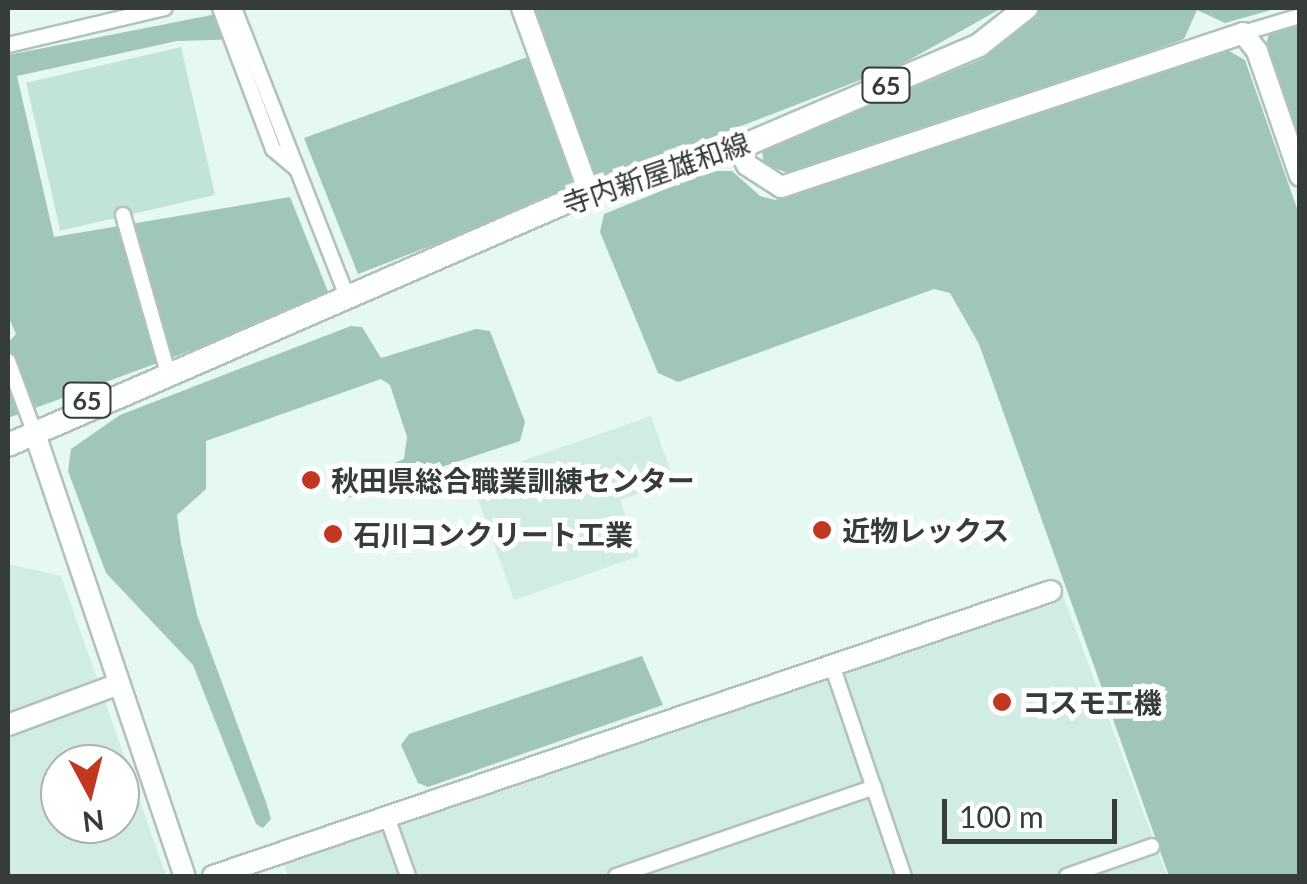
<!DOCTYPE html>
<html>
<head>
<meta charset="utf-8">
<style>
	body { margin:0 }
	#map { position:relative; width:1307px; height:884px; overflow:hidden; background:#e5f8f1; font-family:Lato,"Noto Sans JP",sans-serif }
	div>[style] { position:absolute }
	.built>* { inset:0; background:#d1ece2 }
	.green>* { inset:0; background:#c2e4d8; transform-origin:0 0 }
	.forest>* { inset:0; background:#a0c6b8 }
	.roads { filter:drop-shadow(2px 0 #b0c2bb) drop-shadow(-2px 0 #b0c2bb) drop-shadow(0 2px #b0c2bb) drop-shadow(0 -2px #b0c2bb) }
	.street>* { height:14px; margin:-7px; padding:0 7px; transform-origin:7px; border-radius:7px; background:#fff }
	.secondary>* { height:20px; margin:-10px; padding:0 10px; transform-origin:10px; border-radius:10px; background:#fff }
	.primary>* { height:22px; margin:-11px; padding:0 11px; transform-origin:11px; border-radius:11px; background:#fff }
	.dots>* { width:28px; height:28px; translate:-50% -50%; box-sizing:border-box; border:5px solid #fff; border-radius:50% }
	span { translate:-50% -50%; white-space:nowrap; text-align:center; line-height:1.15; -webkit-text-stroke:10px #fff; paint-order:stroke }
	.shield-label span { padding:2px 8px; background:#fff; border:2px solid; border-radius:8px; -webkit-text-stroke-width:0 }
	.shield-label { font-size:25px; color:#353c3a; font-weight:700 }
	.street-label { font-size:28px; color:#353c3a }
	.poi-label { font-size:28px; color:#353c3a; font-weight:700 }
	.left { translate:0 -50%; text-align:left }
	.frame { position:absolute; inset:0; border:10px solid #353c3a; pointer-events:none }
	.north { position:absolute; left:40px; top:744px; width:100px; height:100px; box-sizing:border-box; background:#fff; border:2px solid #aeb1b0; border-radius:50%; rotate:173deg; font-size:28px; font-weight:700; line-height:40px; text-align:center; color:#353c3a }
	.north::after { content:''; display:block; margin:auto; width:35px; height:45px; background:#c23720; clip-path:polygon(50% 0,100% 100%,50% 72%,0 100%) }
	.scale { position:absolute; left:942px; top:799px; width:175px; height:45px; box-sizing:border-box; border:5px solid #353c3a; border-top:0; padding-left:12px; font-size:30px; line-height:35px; white-space:nowrap; color:#353c3a; -webkit-text-stroke:8px #fff; paint-order:stroke }
</style>
</head>
<body>
<div id="map">
	<div class="built">
		<div style="clip-path:polygon(651px 416px,674px 481px,620px 500px,639px 556px,514px 600px,471px 479px)"></div>
		<div style="clip-path:polygon(evenodd,8px 564px,61px 576px,166px 876px,8px 876px,8px 564px,60px 764px,120px 764px,120px 824px,60px 824px,60px 764px)"></div>
		<div style="clip-path:polygon(1062px 593px,1167px 876px,288px 876px,282px 858px)"></div>
	</div>
	<div class="green">
		<div style="left:181px;top:47px;width:152px;height:159px;rotate:77deg"></div>
	</div>
	<div class="forest">
		<div style="clip-path:polygon(221px 8px,234px 8px,246px 39px,177px 41px,17px 76px,54px 237px,290px 197px,331px 299px,8px 418px,8px 343px,16px 334px,8px 316px,8px 55px,222px 13px)"></div>
		<div style="clip-path:polygon(533px 8px,1002px 8px,902px 64px,358px 274px,304px 138px,547px 50px)"></div>
		<div style="clip-path:polygon(1042px 8px,1278px 8px,1225px 23px,1197px 10px,1184px 39px,1016px 100px,789px 173px,764px 165px,762px 151px,982px 59px)"></div>
		<div style="clip-path:polygon(1299px 25px,1300px 25px,1299px 141px,1266px 45px,1269px 33px)"></div>
		<div style="clip-path:polygon(1229px 51px,1245px 60px,1299px 214px,1299px 876px,1169px 876px,979px 344px,950px 293px,934px 289px,678px 382px,658px 373px,600px 232px,604px 214px,711px 171px,732px 171px,760px 196px,775px 200px)"></div>
		<div style="clip-path:polygon(351px 326px,362px 327px,381px 358px,476px 329px,490px 331px,525px 422px,520px 441px,348px 498px,340px 495px,343px 484px,404px 459px,407px 437px,390px 385px,381px 379px,206px 441px,206px 489px,177px 515px,181px 544px,197px 615px,266px 802px,271px 819px,263px 828px,256px 824px,193px 665px,106px 573px,68px 471px,71px 449px,120px 415px)"></div>
		<div style="clip-path:polygon(642px 656px,663px 705px,428px 787px,418px 783px,401px 745px,409px 734px)"></div>
	</div>
	<div class="roads">
		<div class="street">
			<div style="left:220px;top:8px;width:151px;rotate:69.4deg"></div>
			<div style="left:273px;top:149px;width:30px;rotate:40deg"></div>
			<div style="left:234px;top:8px;width:309px;rotate:68.6deg"></div>
			<div style="left:1243px;top:33px;width:59px;rotate:-16.6deg"></div>
			<div style="left:8px;top:45px;width:161px;rotate:-13.3deg"></div>
			<div style="left:123px;top:215px;width:164px;rotate:74.1deg"></div>
			<div style="left:8px;top:361px;width:78px;rotate:69.7deg"></div>
			<div style="left:833px;top:668px;width:220px;rotate:71.2deg"></div>
			<div style="left:387px;top:817px;width:63px;rotate:70.4deg"></div>
			<div style="left:616px;top:876px;width:273px;rotate:-19deg"></div>
			<div style="left:1067px;top:876px;width:90px;rotate:-19.4deg"></div>
		</div>
		<div class="secondary">
			<div style="left:522px;top:8px;width:196px;rotate:70deg"></div>
			<div style="left:738px;top:148px;width:19px;rotate:62deg"></div>
			<div style="left:747px;top:165px;width:40px;rotate:32.9deg"></div>
			<div style="left:781px;top:187px;width:487px;rotate:-18.4deg"></div>
			<div style="left:1243px;top:33px;width:23px;rotate:52deg"></div>
			<div style="left:1257px;top:51px;width:132px;rotate:71deg"></div>
			<div style="left:35px;top:434px;width:467px;rotate:71.3deg"></div>
			<div style="left:8px;top:725px;width:118px;rotate:-20.3deg"></div>
			<div style="left:213px;top:876px;width:885px;rotate:-18.78deg"></div>
		</div>
		<div class="primary">
			<div style="left:8px;top:445px;width:634px;rotate:-23.53deg"></div>
			<div style="left:589px;top:192px;width:155px;rotate:-16.5deg"></div>
			<div style="left:738px;top:148px;width:262px;rotate:-23.1deg"></div>
			<div style="left:979px;top:45px;width:60px;rotate:-38.2deg"></div>
		</div>
	</div>
	<div class="dots">
		<div style="left:311px;top:480px;background:#c23720"></div>
		<div style="left:822px;top:530px;background:#c23720"></div>
		<div style="left:333px;top:534px;background:#c23720"></div>
		<div style="left:1002px;top:702px;background:#c23720"></div>
	</div>
	<div class="shield-label">
		<span style="left:886px;top:85px">65</span>
		<span style="left:87px;top:400px">65</span>
	</div>
	<div class="street-label">
		<span style="left:656px;top:173px;rotate:-19deg">寺内新屋雄和線</span>
	</div>
	<div class="poi-label">
		<span class="left" style="left:331px;top:480px">秋田県総合職業訓練センター</span>
		<span class="left" style="left:842px;top:530px">近物レックス</span>
		<span class="left" style="left:353px;top:534px">石川コンクリート工業</span>
		<span class="left" style="left:1022px;top:702px">コスモ工機</span>
	</div>
	<div class="frame"></div>
	<div class="north">N</div>
	<div class="scale">100 m</div>
</div>
</body>
</html>
